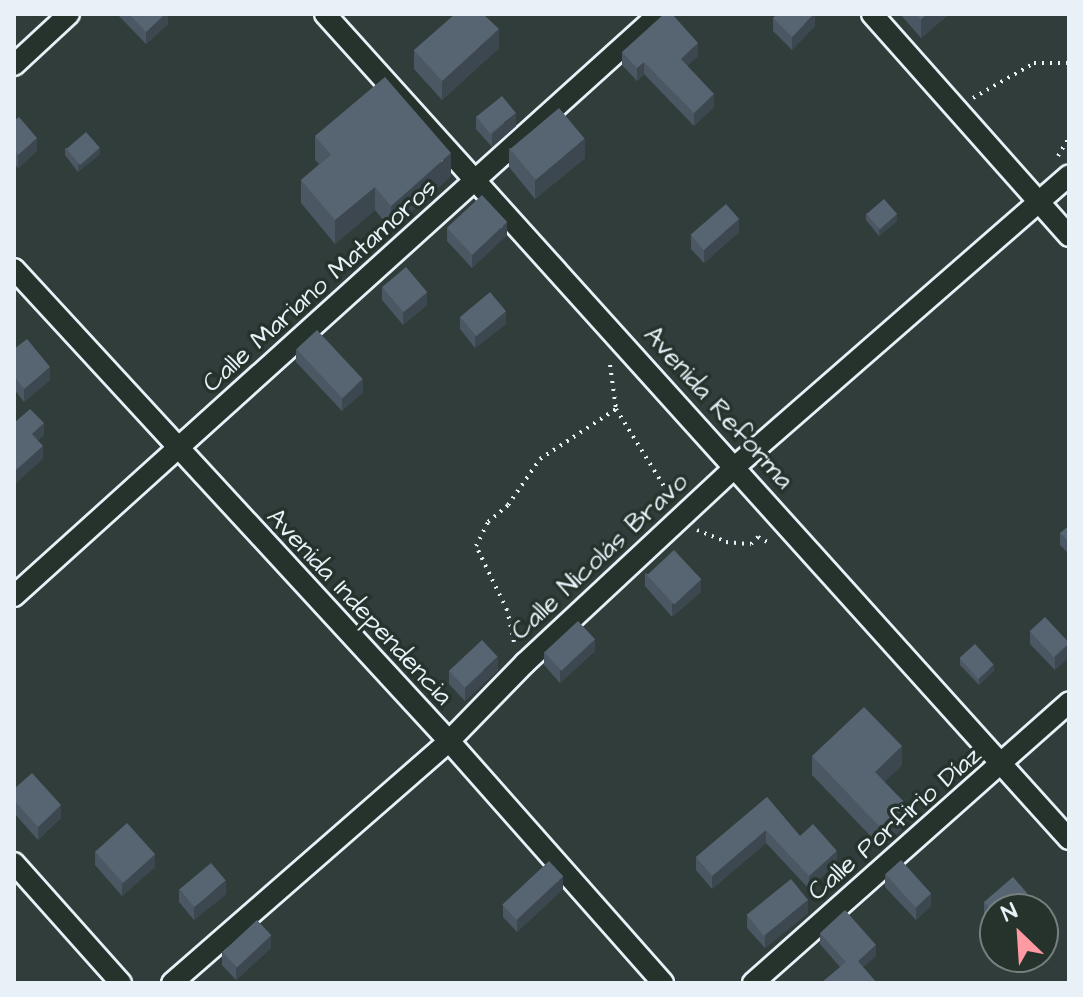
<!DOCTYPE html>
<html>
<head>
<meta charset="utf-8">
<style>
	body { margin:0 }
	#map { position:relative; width:1083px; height:997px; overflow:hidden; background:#303d3b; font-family:"Architects Daughter",sans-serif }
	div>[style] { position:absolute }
	.path>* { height:4px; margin-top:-2px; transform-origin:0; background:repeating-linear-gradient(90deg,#e8f1f8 0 2px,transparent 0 8px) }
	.roads { filter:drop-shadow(2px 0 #e8f1f8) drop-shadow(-2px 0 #e8f1f8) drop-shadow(0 2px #e8f1f8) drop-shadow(0 -2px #e8f1f8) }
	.street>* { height:20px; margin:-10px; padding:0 10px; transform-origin:10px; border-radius:10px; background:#26332d }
	.wall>* { inset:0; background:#4b5762 }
	.shaded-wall>* { inset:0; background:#3d4750 }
	.building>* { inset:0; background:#576572; transform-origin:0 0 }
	span { translate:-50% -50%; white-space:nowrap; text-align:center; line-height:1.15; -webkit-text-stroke:7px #26332d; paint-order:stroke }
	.street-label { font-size:26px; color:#e8f1f8 }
	.frame { position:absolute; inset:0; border:16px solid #e8f1f8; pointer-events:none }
	.north { position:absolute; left:979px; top:893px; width:80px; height:80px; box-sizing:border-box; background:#26332d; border:2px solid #747f7e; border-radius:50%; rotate:335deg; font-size:22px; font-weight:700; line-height:32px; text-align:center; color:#e8f1f8 }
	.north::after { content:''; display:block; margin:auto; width:28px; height:36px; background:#ff9aa2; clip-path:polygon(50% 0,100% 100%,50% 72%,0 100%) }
</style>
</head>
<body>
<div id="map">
	<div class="path">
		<div style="left:973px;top:98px;width:70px;rotate:-29.8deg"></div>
		<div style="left:1034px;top:63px;width:35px"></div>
		<div style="left:1058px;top:156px;width:21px;rotate:-59deg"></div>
		<div style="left:610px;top:365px;width:44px;rotate:82.2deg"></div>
		<div style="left:616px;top:409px;width:106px;rotate:58.1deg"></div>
		<div style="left:697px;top:530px;width:31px;rotate:22deg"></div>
		<div style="left:726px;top:542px;width:25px;rotate:5deg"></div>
		<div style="left:751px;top:544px;width:10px;rotate:-45deg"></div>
		<div style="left:758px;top:537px;width:15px;rotate:28deg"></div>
		<div style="left:514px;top:642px;width:33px;rotate:-102deg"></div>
		<div style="left:507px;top:610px;width:71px;rotate:-115.8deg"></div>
		<div style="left:476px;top:546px;width:27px;rotate:-63deg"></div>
		<div style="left:488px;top:522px;width:26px;rotate:-40deg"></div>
		<div style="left:508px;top:505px;width:56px;rotate:-55.2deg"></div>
		<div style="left:540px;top:459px;width:91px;rotate:-33.3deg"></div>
	</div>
	<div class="roads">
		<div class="street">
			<div style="left:325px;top:14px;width:1111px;rotate:47.96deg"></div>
			<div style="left:872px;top:14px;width:297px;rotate:48.4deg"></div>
			<div style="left:14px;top:65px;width:75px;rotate:-42.8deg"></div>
			<div style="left:14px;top:269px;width:642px;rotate:47.34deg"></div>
			<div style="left:449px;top:741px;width:323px;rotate:48.5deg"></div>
			<div style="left:14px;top:596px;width:869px;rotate:-42.06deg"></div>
			<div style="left:14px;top:863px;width:161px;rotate:48.3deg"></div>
			<div style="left:172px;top:983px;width:368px;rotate:-41.1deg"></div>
			<div style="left:449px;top:741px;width:109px;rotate:-45.7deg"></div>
			<div style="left:525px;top:663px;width:289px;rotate:-43deg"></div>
			<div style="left:736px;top:466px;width:442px;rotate:-41.1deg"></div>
			<div style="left:753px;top:983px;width:423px;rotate:-41.6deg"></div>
		</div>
	</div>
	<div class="wall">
		<div style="clip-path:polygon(117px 14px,168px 14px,168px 24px,146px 44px)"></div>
		<div style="clip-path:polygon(900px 14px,949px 14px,921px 38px)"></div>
		<div style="clip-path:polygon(773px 18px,815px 26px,792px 50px,773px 31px)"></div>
		<div style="clip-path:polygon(499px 48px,442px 100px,414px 69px,414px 50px)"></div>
		<div style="clip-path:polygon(622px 52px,698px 56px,687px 66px,714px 107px,694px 126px,644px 74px,637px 81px,622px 65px)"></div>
		<div style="clip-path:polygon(476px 116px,516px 126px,492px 147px,476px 129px)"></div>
		<div style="clip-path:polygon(14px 121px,37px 151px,18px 168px,14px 163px)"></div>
		<div style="clip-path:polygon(315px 136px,451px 176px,391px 230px,375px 210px,335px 244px,301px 203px,301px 180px,319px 164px,315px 160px)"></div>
		<div style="clip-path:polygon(65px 148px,100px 154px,78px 172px,65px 155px)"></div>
		<div style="clip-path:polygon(509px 148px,585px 158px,535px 199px,509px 167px)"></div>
		<div style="clip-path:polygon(866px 213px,897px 221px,879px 236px,866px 220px)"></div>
		<div style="clip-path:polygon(447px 228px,507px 235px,472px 268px,447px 241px)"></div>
		<div style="clip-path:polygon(739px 232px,704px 263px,691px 249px,691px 236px)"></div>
		<div style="clip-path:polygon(382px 287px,427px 305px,403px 325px,382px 300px)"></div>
		<div style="clip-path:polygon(460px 317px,506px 324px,475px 348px,460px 329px)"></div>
		<div style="clip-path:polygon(14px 349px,50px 380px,24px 402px,14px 389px)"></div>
		<div style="clip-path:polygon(296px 349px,363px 392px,342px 411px,296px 362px)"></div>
		<div style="clip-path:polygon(1069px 526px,1069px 554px,1060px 545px,1060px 533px)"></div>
		<div style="clip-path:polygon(645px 573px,701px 592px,672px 617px,645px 586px)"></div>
		<div style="clip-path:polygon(1030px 631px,1069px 643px,1069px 657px,1055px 670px,1030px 644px)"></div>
		<div style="clip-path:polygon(595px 651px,560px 683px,544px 665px,544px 652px)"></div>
		<div style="clip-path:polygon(960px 658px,994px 671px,979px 685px,960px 665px)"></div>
		<div style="clip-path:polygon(498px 670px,465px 701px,449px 684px,449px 671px)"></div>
		<div style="clip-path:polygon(812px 756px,902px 765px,884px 782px,907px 824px,882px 848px,812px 775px)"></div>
		<div style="clip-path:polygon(14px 789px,61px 818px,38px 840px,14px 813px)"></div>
		<div style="clip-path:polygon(767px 797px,800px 836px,837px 863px,809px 889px,766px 843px,712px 889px,696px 870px,696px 857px)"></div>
		<div style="clip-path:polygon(95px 852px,155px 867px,122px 896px,95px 865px)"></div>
		<div style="clip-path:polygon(885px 874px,931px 906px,916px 920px,885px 887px)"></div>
		<div style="clip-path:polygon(179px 889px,226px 894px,194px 920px,179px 902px)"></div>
		<div style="clip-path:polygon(563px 889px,517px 932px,503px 917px,503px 905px)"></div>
		<div style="clip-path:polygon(984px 902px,1027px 906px,995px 909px,995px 927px,984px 915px)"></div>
		<div style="clip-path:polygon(808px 913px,765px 948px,747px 928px,747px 915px)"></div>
		<div style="clip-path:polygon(820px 933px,876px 956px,863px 967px,840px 967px,820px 944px)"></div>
		<div style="clip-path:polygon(271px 948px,236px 980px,222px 965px,222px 952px)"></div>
	</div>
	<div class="shaded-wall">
		<div style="clip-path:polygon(165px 14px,168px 14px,168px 24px,146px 44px,146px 32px)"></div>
		<div style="clip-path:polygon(815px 14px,815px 26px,792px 50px,792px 37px)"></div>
		<div style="clip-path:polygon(927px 14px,949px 14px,921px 38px,921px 19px)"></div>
		<div style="clip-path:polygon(499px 29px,499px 48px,442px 100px,442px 81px)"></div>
		<div style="clip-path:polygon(698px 43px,698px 56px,681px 72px,681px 59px)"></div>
		<div style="clip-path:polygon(644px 62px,644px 74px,637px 81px,637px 68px)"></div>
		<div style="clip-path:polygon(714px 94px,714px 107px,694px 126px,694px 113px)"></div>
		<div style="clip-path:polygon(516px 113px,516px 126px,492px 147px,492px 134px)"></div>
		<div style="clip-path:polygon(37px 138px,37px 151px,18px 168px,18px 155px)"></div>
		<div style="clip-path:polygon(585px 139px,585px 158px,535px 199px,535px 180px)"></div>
		<div style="clip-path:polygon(100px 148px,100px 154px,78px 172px,78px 165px)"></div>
		<div style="clip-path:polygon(451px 153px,451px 176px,391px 230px,391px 206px)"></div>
		<div style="clip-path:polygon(375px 187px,375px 210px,335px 244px,335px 220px)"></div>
		<div style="clip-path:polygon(897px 214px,897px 221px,879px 236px,879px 229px)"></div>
		<div style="clip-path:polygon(739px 219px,739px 232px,704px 263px,704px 250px)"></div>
		<div style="clip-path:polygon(507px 222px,507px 235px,472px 268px,472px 255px)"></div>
		<div style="clip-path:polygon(427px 292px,427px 305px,403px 325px,403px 312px)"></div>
		<div style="clip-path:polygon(506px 311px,506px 324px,475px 348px,475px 335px)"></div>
		<div style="clip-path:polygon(50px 367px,50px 380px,24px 402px,24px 389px)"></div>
		<div style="clip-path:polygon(363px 379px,363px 392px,342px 411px,342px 399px)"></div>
		<div style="clip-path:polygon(44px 423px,44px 435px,32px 447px,32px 434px)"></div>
		<div style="clip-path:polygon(43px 446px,43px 459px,14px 485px,14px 472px)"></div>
		<div style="clip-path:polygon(701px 579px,701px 592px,672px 617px,672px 604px)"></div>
		<div style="clip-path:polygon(595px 639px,595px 651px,560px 683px,560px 670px)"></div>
		<div style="clip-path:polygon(1069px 644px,1069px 657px,1055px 670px,1055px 657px)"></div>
		<div style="clip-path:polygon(498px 657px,498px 670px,465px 701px,465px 688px)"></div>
		<div style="clip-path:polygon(994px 665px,994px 671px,979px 685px,979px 679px)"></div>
		<div style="clip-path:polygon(902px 746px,902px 765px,875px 791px,875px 772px)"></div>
		<div style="clip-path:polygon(61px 805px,61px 818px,38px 840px,38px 827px)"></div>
		<div style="clip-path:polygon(907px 805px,907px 824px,882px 848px,882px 829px)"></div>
		<div style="clip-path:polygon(766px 830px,766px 843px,712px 889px,712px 876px)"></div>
		<div style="clip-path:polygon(837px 851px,837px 863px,809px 889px,809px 876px)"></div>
		<div style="clip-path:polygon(155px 854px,155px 867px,122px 896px,122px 883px)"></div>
		<div style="clip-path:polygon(563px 876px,563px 889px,517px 932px,517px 919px)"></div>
		<div style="clip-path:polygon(226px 881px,226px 894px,194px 920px,194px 907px)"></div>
		<div style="clip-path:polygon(931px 893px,931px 906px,916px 920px,916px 908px)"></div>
		<div style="clip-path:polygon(1027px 893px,1027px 906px,1023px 909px,1009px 909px)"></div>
		<div style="clip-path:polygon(808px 900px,808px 913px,765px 948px,765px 935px)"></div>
		<div style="clip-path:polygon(271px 935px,271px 948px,236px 980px,236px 967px)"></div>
		<div style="clip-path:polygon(876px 945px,876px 956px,858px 972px,858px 961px)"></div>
	</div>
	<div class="building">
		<div style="clip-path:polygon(129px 14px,165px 14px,146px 32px)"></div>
		<div style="clip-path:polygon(455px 14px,483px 14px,499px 29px,442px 81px,414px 50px)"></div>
		<div style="clip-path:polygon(664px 14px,672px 14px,698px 43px,681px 59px,714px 94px,694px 113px,644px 62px,637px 68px,622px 52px)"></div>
		<div style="clip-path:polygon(777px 14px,814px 14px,792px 37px,773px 18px)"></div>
		<div style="clip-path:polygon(916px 14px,927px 14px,921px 19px)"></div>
		<div style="clip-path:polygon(385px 77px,451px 153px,391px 206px,375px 187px,335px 220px,301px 180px,331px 155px,315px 136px)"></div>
		<div style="left:502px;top:96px;width:22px;height:33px;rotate:51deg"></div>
		<div style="left:559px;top:108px;width:40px;height:64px;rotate:50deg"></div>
		<div style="clip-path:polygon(19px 117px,37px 138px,18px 155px,14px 150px,14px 121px)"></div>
		<div style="left:86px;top:132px;width:21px;height:26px;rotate:49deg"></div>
		<div style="left:482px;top:195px;width:37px;height:48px;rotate:47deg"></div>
		<div style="left:884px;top:199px;width:20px;height:23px;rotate:49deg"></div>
		<div style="left:726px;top:204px;width:20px;height:47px;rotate:49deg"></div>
		<div style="left:406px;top:267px;width:33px;height:31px;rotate:50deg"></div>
		<div style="left:490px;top:292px;width:25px;height:39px;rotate:50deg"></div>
		<div style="left:317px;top:330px;width:67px;height:28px;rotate:47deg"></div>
		<div style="clip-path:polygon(27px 339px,50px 367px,24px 389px,14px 376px,14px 349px)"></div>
		<div style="clip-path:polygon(30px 409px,44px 423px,32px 434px,43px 446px,14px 472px,14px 423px)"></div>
		<div style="clip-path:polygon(1069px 526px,1069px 542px,1060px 533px)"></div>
		<div style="left:674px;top:550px;width:40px;height:37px;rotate:47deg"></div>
		<div style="left:1045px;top:617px;width:35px;height:21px;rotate:47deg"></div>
		<div style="left:578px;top:621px;width:25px;height:46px;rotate:47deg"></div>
		<div style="left:482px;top:640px;width:23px;height:45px;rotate:47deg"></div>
		<div style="left:975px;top:644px;width:28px;height:21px;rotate:48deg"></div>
		<div style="clip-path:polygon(864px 707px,902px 746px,875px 772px,907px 805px,882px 829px,812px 756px)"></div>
		<div style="clip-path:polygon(32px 773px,61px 805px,38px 827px,14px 800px,14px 789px)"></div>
		<div style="clip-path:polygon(767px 797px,800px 836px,813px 824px,837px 851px,809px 876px,766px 830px,712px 876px,696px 857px)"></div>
		<div style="left:127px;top:823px;width:42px;height:43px;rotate:48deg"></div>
		<div style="left:901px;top:860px;width:45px;height:21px;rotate:48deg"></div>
		<div style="left:549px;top:861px;width:21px;height:64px;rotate:47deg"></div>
		<div style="left:211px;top:863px;width:23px;height:41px;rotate:50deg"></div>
		<div style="clip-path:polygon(1013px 877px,1027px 893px,1009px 909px,995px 909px,995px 914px,984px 902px)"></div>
		<div style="left:791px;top:879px;width:27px;height:57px;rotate:51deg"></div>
		<div style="clip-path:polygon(845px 910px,876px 945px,858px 961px,877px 983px,821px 983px,846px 962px,820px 933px)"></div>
		<div style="left:257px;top:920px;width:21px;height:47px;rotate:47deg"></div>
	</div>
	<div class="street-label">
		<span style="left:320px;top:286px;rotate:-42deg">Calle Mariano Matamoros</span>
		<span style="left:718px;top:408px;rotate:48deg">Avenida Reforma</span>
		<span style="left:600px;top:557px;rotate:-43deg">Calle Nicolás Bravo</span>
		<span style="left:359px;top:607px;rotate:47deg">Avenida Independencia</span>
		<span style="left:895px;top:824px;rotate:-41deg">Calle Porfirio Díaz</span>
	</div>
	<div class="frame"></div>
	<div class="north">N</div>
</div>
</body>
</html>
